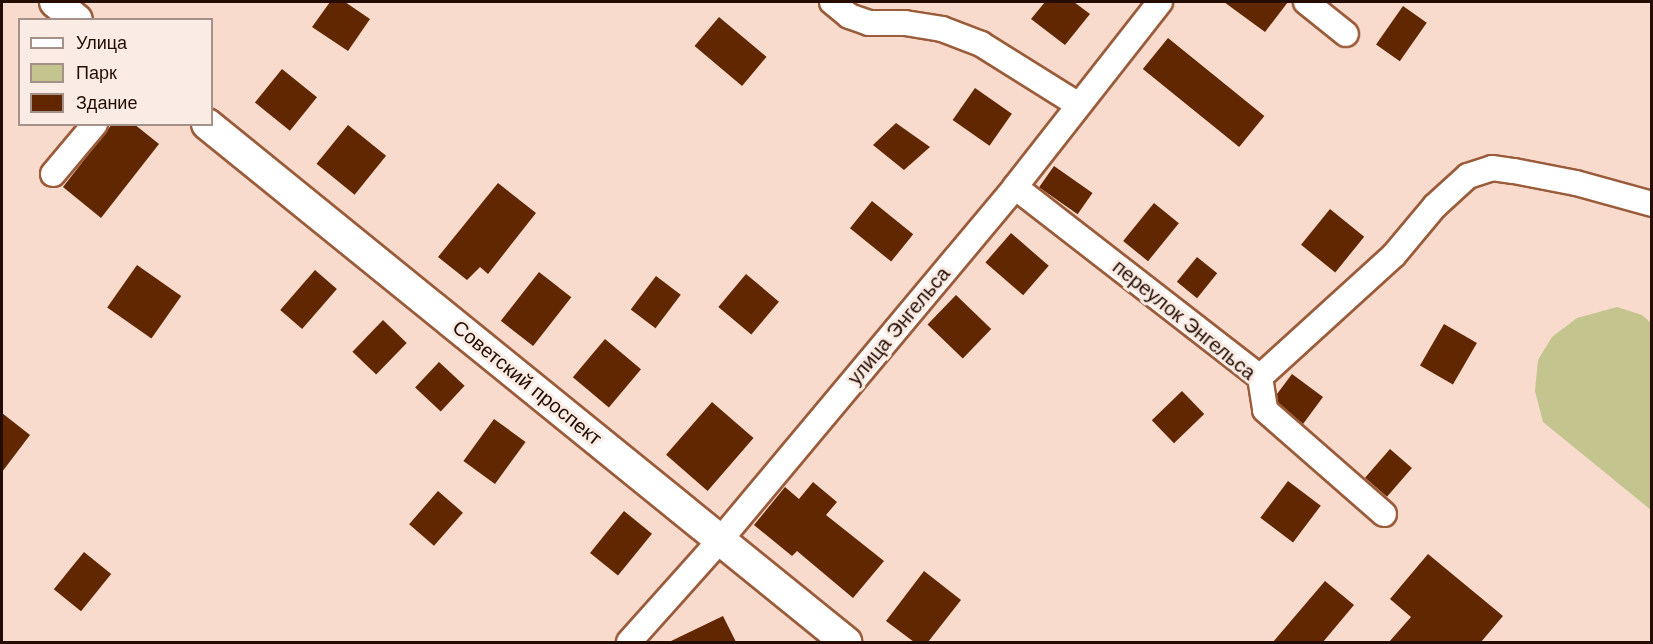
<!DOCTYPE html>
<html>
<head>
<meta charset="utf-8">
<style>
	body { margin:0 }
	#map { position:relative; width:1653px; height:644px; overflow:hidden; background:#f8dbcd; font-family:Helvetica,sans-serif }
	div>[style] { position:absolute }
	.green>* { inset:0; background:#c4c48e }
	.building>* { inset:0; background:#612700; transform-origin:0 0 }
	.roads { filter:drop-shadow(2px 0 #9a5c3b) drop-shadow(-2px 0 #9a5c3b) drop-shadow(0 2px #9a5c3b) drop-shadow(0 -2px #9a5c3b) }
	.minor>* { height:24px; margin:-12px; padding:0 12px; transform-origin:12px; border-radius:12px; background:#fff }
	.major>* { height:30px; margin:-15px; padding:0 15px; transform-origin:15px; border-radius:15px; background:#fff }
	span { translate:-50% -50%; white-space:nowrap; text-align:center; line-height:1.15; -webkit-text-stroke:6px #faece4; paint-order:stroke }
	.street-label { font-size:20px; color:#240c02 }
	.frame { position:absolute; inset:0; border:3px solid #240c02; pointer-events:none }
	.legend { position:absolute; left:18px; top:18px; width:195px; height:108px; box-sizing:border-box; background:#faece4; border:2px solid #a4928a; margin:0; padding:8px 10px; list-style:none; font-size:18px; color:#240c02 }
	.legend li { display:flex; align-items:center; gap:12px; height:30px }
	.legend b { width:30px; border:2px solid #a4928a }
</style>
</head>
<body>
<div id="map">
	<div class="green">
		<div style="clip-path:polygon(1617px 307px,1642px 315px,1651px 323px,1651px 510px,1543px 422px,1535px 391px,1538px 360px,1552px 337px,1577px 318px)"></div>
	</div>
	<div class="building">
		<div style="clip-path:polygon(330px 2px,345px 2px,370px 19px,348px 51px,312px 27px)"></div>
		<div style="clip-path:polygon(1045px 2px,1074px 2px,1090px 14px,1065px 45px,1031px 19px)"></div>
		<div style="clip-path:polygon(1224px 2px,1288px 2px,1265px 32px)"></div>
		<div style="left:1403px;top:6px;width:29px;height:47px;rotate:35deg"></div>
		<div style="left:719px;top:17px;width:62px;height:38px;rotate:40deg"></div>
		<div style="left:1168px;top:38px;width:124px;height:40px;rotate:39deg"></div>
		<div style="left:282px;top:69px;width:45px;height:43px;rotate:39deg"></div>
		<div style="left:975px;top:88px;width:45px;height:39px;rotate:35deg"></div>
		<div style="clip-path:polygon(896px 123px,930px 147px,904px 170px,873px 145px)"></div>
		<div style="clip-path:polygon(112px 124px,134px 124px,159px 144px,101px 218px,63px 187px)"></div>
		<div style="left:348px;top:125px;width:49px;height:50px;rotate:39deg"></div>
		<div style="left:1054px;top:166px;width:47px;height:26px;rotate:35deg"></div>
		<div style="clip-path:polygon(498px 183px,536px 213px,488px 274px,480px 267px,467px 280px,438px 257px)"></div>
		<div style="left:872px;top:201px;width:53px;height:35px;rotate:39deg"></div>
		<div style="left:1154px;top:203px;width:32px;height:49px;rotate:39deg"></div>
		<div style="left:1330px;top:209px;width:44px;height:46px;rotate:39deg"></div>
		<div style="left:1011px;top:233px;width:50px;height:39px;rotate:41deg"></div>
		<div style="left:1197px;top:257px;width:26px;height:32px;rotate:39deg"></div>
		<div style="left:137px;top:265px;width:54px;height:52px;rotate:35deg"></div>
		<div style="left:315px;top:270px;width:29px;height:53px;rotate:41deg"></div>
		<div style="left:539px;top:272px;width:41px;height:62px;rotate:38deg"></div>
		<div style="left:746px;top:274px;width:43px;height:43px;rotate:40deg"></div>
		<div style="left:656px;top:276px;width:31px;height:42px;rotate:37deg"></div>
		<div style="left:956px;top:295px;width:49px;height:41px;rotate:44deg"></div>
		<div style="left:383px;top:320px;width:33px;height:44px;rotate:44deg"></div>
		<div style="left:1444px;top:324px;width:38px;height:48px;rotate:30deg"></div>
		<div style="left:605px;top:339px;width:47px;height:50px;rotate:40deg"></div>
		<div style="left:439px;top:362px;width:35px;height:35px;rotate:43deg"></div>
		<div style="clip-path:polygon(1292px 374px,1323px 397px,1303px 424px,1278px 403px,1277px 394px)"></div>
		<div style="left:1182px;top:391px;width:32px;height:42px;rotate:46deg"></div>
		<div style="left:712px;top:402px;width:55px;height:70px;rotate:41deg"></div>
		<div style="clip-path:polygon(2px 413px,30px 435px,2px 472px)"></div>
		<div style="left:494px;top:419px;width:39px;height:52px;rotate:36deg"></div>
		<div style="left:1390px;top:449px;width:29px;height:38px;rotate:41deg"></div>
		<div style="left:1288px;top:481px;width:41px;height:46px;rotate:37deg"></div>
		<div style="clip-path:polygon(813px 482px,837px 502px,826px 515px,884px 561px,853px 598px,797px 551px,792px 556px,754px 525px,785px 487px,799px 499px)"></div>
		<div style="left:438px;top:491px;width:33px;height:44px;rotate:41deg"></div>
		<div style="left:624px;top:511px;width:36px;height:54px;rotate:39deg"></div>
		<div style="left:84px;top:552px;width:35px;height:48px;rotate:39deg"></div>
		<div style="clip-path:polygon(1428px 554px,1503px 616px,1481px 642px,1389px 642px,1411px 617px,1390px 599px)"></div>
		<div style="clip-path:polygon(924px 571px,961px 600px,928px 642px,914px 642px,886px 621px)"></div>
		<div style="clip-path:polygon(1325px 581px,1354px 605px,1323px 642px,1273px 642px)"></div>
		<div style="clip-path:polygon(723px 616px,736px 642px,669px 642px)"></div>
	</div>
	<div class="roads">
		<div class="minor">
			<div style="left:832px;top:2px;width:22px;rotate:39deg"></div>
			<div style="left:849px;top:16px;width:21px;rotate:19deg"></div>
			<div style="left:869px;top:23px;width:36px"></div>
			<div style="left:905px;top:23px;width:37px;rotate:9deg"></div>
			<div style="left:942px;top:29px;width:42px;rotate:21deg"></div>
			<div style="left:981px;top:44px;width:113px;rotate:32deg"></div>
			<div style="left:1306px;top:2px;width:51px;rotate:38.7deg"></div>
			<div style="left:53px;top:174px;width:65px;rotate:-50deg"></div>
			<div style="left:1015px;top:187px;width:310px;rotate:37.8deg"></div>
			<div style="left:1260px;top:377px;width:33px;rotate:81deg"></div>
			<div style="left:1265px;top:410px;width:158px;rotate:41.2deg"></div>
			<div style="left:1260px;top:377px;width:181px;rotate:-42.3deg"></div>
			<div style="left:1394px;top:255px;width:64px;rotate:-50.1deg"></div>
			<div style="left:1435px;top:206px;width:45px;rotate:-42.3deg"></div>
			<div style="left:1468px;top:176px;width:25px;rotate:-18deg"></div>
			<div style="left:1492px;top:168px;width:22px;rotate:8deg"></div>
			<div style="left:1514px;top:171px;width:63px;rotate:11deg"></div>
			<div style="left:1576px;top:183px;width:79px;rotate:15.4deg"></div>
			<div style="left:629px;top:642px;width:138px;rotate:-48.2deg"></div>
			<div style="left:721px;top:539px;width:459px;rotate:-50.1deg"></div>
			<div style="left:1015px;top:187px;width:235px;rotate:-51.9deg"></div>
		</div>
		<div class="major">
			<div style="left:55px;top:2px;width:28px;rotate:39deg"></div>
			<div style="left:207px;top:124px;width:823px;rotate:39.03deg"></div>
		</div>
	</div>
	<div class="street-label">
		<span style="left:1184px;top:320px;rotate:39deg">переулок Энгельса</span>
		<span style="left:899px;top:326px;rotate:-50deg">улица Энгельса</span>
		<span style="left:527px;top:383px;rotate:39deg">Советский проспект</span>
	</div>
	<div class="frame"></div>
	<ul class="legend">
	<li><b style="height:8px;background:#fff"></b>Улица</li>
	<li><b style="height:16px;background:#c4c48e"></b>Парк</li>
	<li><b style="height:16px;background:#612700"></b>Здание</li>
	</ul>
</div>
</body>
</html>
